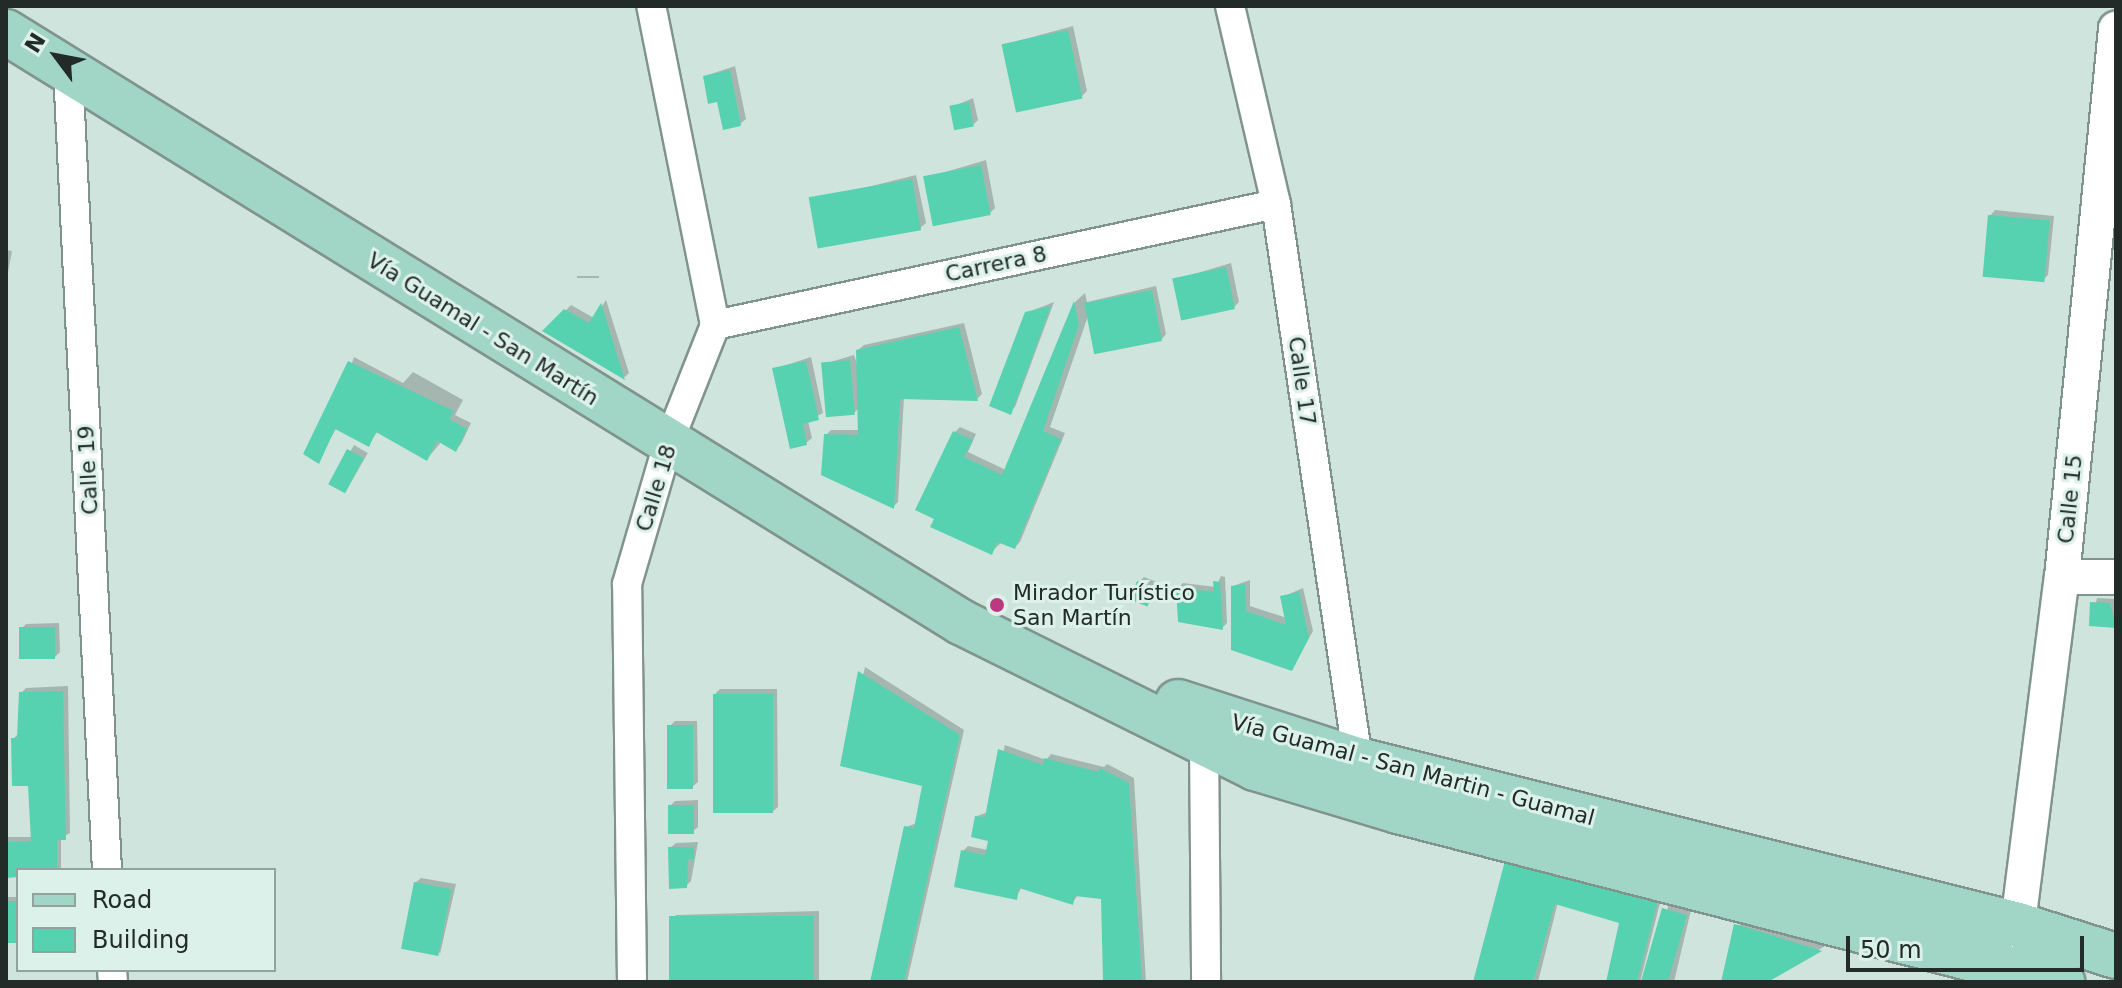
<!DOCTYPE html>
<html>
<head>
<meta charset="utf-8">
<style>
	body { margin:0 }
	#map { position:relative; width:2122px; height:988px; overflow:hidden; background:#cfe4dc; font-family:"DejaVu Sans",sans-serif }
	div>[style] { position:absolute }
	.shadow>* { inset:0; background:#0003; transform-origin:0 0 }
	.building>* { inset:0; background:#57d2b0; transform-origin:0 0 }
	.roads { filter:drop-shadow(2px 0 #80948d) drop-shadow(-2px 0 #80948d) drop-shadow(0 2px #80948d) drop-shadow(0 -2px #80948d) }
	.minor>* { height:28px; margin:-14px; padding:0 14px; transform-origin:14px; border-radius:14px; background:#fff }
	.tertiary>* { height:34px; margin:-17px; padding:0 17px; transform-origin:17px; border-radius:17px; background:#fff }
	.primary>* { height:44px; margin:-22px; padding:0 22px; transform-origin:22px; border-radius:22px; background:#a1d6c6 }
	.dots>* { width:22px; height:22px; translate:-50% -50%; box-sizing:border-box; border:4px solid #dcf1e9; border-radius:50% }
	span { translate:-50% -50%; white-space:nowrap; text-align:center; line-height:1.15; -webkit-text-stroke:6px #dcf1e9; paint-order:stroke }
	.street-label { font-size:22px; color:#232b28 }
	.poi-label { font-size:22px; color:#232b28 }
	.left { translate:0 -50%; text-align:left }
	.frame { position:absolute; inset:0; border:8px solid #232b28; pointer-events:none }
	.legend { position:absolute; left:16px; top:868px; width:260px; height:104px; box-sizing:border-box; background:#dcf1e9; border:2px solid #92a29c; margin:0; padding:10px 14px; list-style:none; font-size:24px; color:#232b28 }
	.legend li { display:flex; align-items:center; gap:16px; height:40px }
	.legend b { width:40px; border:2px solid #92a29c }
	.north { position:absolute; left:16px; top:16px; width:80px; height:80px; -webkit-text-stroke:6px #dcf1e9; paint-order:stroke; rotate:302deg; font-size:22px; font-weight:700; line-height:32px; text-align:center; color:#232b28 }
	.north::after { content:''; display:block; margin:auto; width:28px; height:36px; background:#232b28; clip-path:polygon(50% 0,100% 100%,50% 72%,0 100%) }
	.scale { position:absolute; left:1846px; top:936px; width:238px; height:36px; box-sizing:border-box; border:4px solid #232b28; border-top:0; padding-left:10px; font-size:24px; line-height:28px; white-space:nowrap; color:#232b28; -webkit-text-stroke:6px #dcf1e9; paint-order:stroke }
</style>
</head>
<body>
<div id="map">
	<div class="shadow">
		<div style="clip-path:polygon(1073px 26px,1087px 91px,1082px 96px,1003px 45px)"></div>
		<div style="clip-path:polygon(735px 66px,746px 119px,740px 124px,705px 76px)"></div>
		<div style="clip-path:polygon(973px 98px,978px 120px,973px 125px,952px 107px)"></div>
		<div style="clip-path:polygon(986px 160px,995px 208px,990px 213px,925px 178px)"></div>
		<div style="clip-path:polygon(916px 175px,926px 223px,920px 228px,811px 201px)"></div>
		<div style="clip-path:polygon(1995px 210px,2054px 216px,2048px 275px,2043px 280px,1990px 216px)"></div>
		<div style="clip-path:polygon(6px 250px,12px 251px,6px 283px)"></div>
		<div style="clip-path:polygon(1231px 263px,1239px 302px,1234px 307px,1174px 280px)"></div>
		<div style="left:599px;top:276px;width:2px;height:22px;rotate:90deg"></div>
		<div style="clip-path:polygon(1156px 286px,1166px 334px,1161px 340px,1088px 316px,1050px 427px,1065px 433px,1020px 542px,1015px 547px,1002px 542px,991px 552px,955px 432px,960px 427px,976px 434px,968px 452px,1006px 470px,1075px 302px,1085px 293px,1087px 302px)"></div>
		<div style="clip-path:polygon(606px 300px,629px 373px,625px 377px,546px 331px,571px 305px,594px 318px)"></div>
		<div style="clip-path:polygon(1054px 302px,1015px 407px,1010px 412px,1026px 313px)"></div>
		<div style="clip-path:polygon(964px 323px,982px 394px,977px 399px,904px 397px,898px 502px,894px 506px,826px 435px,831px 430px,859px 430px,859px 408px,854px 413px,824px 364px,854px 355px,859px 370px,858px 350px,864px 345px)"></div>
		<div style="clip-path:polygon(354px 357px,403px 383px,413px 372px,463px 400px,455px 415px,471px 423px,461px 444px,456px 449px,442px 441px,427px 459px,378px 431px,368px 445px,337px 427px,318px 461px)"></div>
		<div style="clip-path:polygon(811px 357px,823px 413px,808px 421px,812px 438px,806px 443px,774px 369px)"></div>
		<div style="left:354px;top:445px;width:16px;height:45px;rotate:30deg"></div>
		<div style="clip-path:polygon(1221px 576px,1225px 577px,1227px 623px,1222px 628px,1178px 588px,1183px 583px,1216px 587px)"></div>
		<div style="clip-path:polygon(1144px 577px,1159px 583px,1146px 605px,1139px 582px)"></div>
		<div style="clip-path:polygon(1250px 580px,1250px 606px,1287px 618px,1282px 597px,1303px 588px,1313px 631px,1292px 668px,1233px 648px,1233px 586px)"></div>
		<div style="clip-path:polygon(2097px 598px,2115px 599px,2116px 626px,2091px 625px)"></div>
		<div style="clip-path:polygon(59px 623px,60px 652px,55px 657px,21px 629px,26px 624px)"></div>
		<div style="clip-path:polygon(865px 667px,964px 730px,907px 982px,872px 982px,906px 827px,917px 823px,925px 784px,842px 765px)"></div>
		<div style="clip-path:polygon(68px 686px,70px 833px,61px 838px,61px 869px,18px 870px,18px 875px,6px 876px,6px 837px,32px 837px,30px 784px,13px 739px,18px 734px,21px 693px,26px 688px)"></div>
		<div style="clip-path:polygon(720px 689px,777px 689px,778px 807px,772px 812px,715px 694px)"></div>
		<div style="clip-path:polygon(675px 721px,697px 721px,698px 782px,692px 787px,669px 727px)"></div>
		<div style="clip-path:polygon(1005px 745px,1046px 760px,1051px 754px,1104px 767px,1107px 764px,1134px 778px,1146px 982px,1106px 982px,1103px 897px,1078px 895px,1072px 903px,1022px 887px,1016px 897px,963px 851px,968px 846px,988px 850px,990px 839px,977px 816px,988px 812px)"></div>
		<div style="clip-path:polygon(698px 800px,698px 827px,692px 832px,670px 806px,675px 801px)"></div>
		<div style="clip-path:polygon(698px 842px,691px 881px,686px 886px,670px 848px,676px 843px)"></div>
		<div style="clip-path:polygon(1508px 854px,1662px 895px,1640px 982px,1608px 982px,1621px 922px,1558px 902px,1538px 982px,1476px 982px)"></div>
		<div style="clip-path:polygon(421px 878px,456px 884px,440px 954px,415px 883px)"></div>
		<div style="left:6px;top:897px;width:12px;height:44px"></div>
		<div style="clip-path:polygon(1669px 904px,1691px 910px,1674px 982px,1646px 982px)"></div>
		<div style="clip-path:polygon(819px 911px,819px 982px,671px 982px,671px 920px,676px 915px)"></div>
		<div style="clip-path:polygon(1741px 920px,1825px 946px,1765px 982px,1723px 982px)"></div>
	</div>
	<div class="building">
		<div style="left:1068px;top:30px;width:70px;height:68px;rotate:78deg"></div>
		<div style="clip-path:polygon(730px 70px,741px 126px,723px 130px,717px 102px,708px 104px,703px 76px)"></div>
		<div style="left:969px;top:102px;width:25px;height:20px;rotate:79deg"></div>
		<div style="left:981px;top:165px;width:51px;height:59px;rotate:79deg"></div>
		<div style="left:912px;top:179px;width:52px;height:105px;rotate:80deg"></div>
		<div style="left:1988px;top:215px;width:62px;height:62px;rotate:5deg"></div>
		<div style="left:1226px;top:267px;width:43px;height:55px;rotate:78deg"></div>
		<div style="left:1152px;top:290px;width:52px;height:69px;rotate:79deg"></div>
		<div style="clip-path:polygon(1074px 301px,1079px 325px,1043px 431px,1061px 439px,1015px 549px,997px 542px,992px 555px,930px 527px,934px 519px,915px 510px,953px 431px,973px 440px,964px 457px,1002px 475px)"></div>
		<div style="clip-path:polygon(601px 303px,610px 332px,625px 380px,542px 331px,564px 309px,589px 323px)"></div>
		<div style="clip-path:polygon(1051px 306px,1011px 415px,989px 406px,1025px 312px)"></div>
		<div style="clip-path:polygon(959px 327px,978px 401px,900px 399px,894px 509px,821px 475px,824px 434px,858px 435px,856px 350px)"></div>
		<div style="left:850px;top:360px;width:55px;height:29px;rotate:85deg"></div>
		<div style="clip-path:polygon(348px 361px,454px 411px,449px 419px,467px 429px,456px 452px,437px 441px,427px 461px,376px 432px,369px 447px,335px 429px,319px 464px,303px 454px)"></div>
		<div style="clip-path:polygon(806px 361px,819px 420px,803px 424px,807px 445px,790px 449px,772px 368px)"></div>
		<div style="left:347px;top:449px;width:19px;height:40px;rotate:28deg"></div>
		<div style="left:1137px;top:581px;width:19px;height:20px;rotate:21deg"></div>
		<div style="clip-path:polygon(1213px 581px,1220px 582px,1223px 630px,1178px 622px,1176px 587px,1214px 592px)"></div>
		<div style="clip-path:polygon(1245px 584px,1246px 611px,1286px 625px,1280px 596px,1299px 592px,1309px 638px,1292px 671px,1231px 650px,1231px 586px)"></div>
		<div style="clip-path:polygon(2090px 602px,2110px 603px,2116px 628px,2089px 626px)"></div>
		<div style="left:55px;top:627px;width:32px;height:36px;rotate:90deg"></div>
		<div style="clip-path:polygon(858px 671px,960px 735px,904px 982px,870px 982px,904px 826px,914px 828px,922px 786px,840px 766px)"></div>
		<div style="clip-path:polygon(63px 691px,66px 840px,57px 840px,57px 870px,18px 870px,18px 877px,6px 878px,6px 842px,31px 841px,28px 786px,12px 786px,11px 738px,17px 738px,19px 692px)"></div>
		<div style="left:713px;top:694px;width:60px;height:119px"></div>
		<div style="left:693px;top:725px;width:64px;height:26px;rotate:90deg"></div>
		<div style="clip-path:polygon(998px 749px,1043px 765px,1044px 758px,1099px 772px,1100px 768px,1129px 783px,1142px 982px,1103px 982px,1101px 899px,1075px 896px,1073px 905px,1019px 888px,1017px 900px,954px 887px,961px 850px,985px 855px,988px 841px,971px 837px,975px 816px,985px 817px)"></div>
		<div style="left:668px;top:805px;width:26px;height:29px"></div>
		<div style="clip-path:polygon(668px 847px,694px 847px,694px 859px,688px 859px,687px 888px,669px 889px)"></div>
		<div style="clip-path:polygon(1507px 853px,1658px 900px,1637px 982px,1606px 982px,1619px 923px,1555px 904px,1533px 982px,1473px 982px)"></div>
		<div style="left:414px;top:882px;width:38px;height:68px;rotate:11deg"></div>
		<div style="left:6px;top:901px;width:12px;height:42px"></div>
		<div style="left:1662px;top:908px;width:26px;height:76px;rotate:16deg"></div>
		<div style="left:814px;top:916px;width:66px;height:145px;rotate:90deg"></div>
		<div style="clip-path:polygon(1734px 924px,1745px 927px,1822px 951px,1768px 982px,1721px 982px)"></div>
	</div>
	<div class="roads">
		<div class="minor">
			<div style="left:1230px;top:6px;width:203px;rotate:76.9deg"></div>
			<div style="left:1276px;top:204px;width:562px;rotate:81.61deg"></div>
			<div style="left:68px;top:70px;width:801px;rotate:87.21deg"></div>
			<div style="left:715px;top:325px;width:574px;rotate:-12.17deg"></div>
			<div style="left:1204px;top:741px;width:241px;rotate:89.5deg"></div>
			<div style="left:112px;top:970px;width:12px;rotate:85deg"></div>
			<div style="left:632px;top:982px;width:398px;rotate:-90.7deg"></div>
			<div style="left:627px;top:584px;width:146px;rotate:-73.7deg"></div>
			<div style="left:668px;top:444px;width:128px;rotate:-68.4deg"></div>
			<div style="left:715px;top:325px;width:325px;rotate:-101.3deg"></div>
		</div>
		<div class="tertiary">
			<div style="left:2062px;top:577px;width:54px"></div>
			<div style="left:2015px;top:947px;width:373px;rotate:-82.8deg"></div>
			<div style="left:2062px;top:577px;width:551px;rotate:-84.37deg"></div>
		</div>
		<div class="primary">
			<div style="left:6px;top:32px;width:1123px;rotate:31.71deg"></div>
			<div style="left:961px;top:622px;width:328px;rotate:26.4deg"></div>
			<div style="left:1255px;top:768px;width:149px;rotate:16.7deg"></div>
			<div style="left:1398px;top:811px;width:686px;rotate:14.44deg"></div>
			<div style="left:1178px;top:702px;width:189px;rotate:17.9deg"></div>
			<div style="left:1358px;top:760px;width:680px;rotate:14.04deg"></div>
			<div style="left:2018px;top:925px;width:103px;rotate:17.6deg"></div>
		</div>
	</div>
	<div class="dots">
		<div style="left:997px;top:605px;background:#bd397f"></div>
	</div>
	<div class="street-label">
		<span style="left:996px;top:264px;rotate:-12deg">Carrera 8</span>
		<span style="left:483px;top:329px;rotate:32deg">Vía Guamal - San Martín</span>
		<span style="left:1302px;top:381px;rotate:82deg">Calle 17</span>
		<span style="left:88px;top:470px;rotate:-93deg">Calle 19</span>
		<span style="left:656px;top:488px;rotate:-73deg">Calle 18</span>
		<span style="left:2070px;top:499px;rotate:-84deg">Calle 15</span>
		<span style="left:1413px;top:770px;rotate:15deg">Vía Guamal - San Martin - Guamal</span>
	</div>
	<div class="poi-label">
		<span class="left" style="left:1013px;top:605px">Mirador Turístico<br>San Martín</span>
	</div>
	<div class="frame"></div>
	<ul class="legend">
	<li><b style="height:10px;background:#a1d6c6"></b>Road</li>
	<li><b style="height:22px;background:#57d2b0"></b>Building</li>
	</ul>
	<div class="north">N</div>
	<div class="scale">50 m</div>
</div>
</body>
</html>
